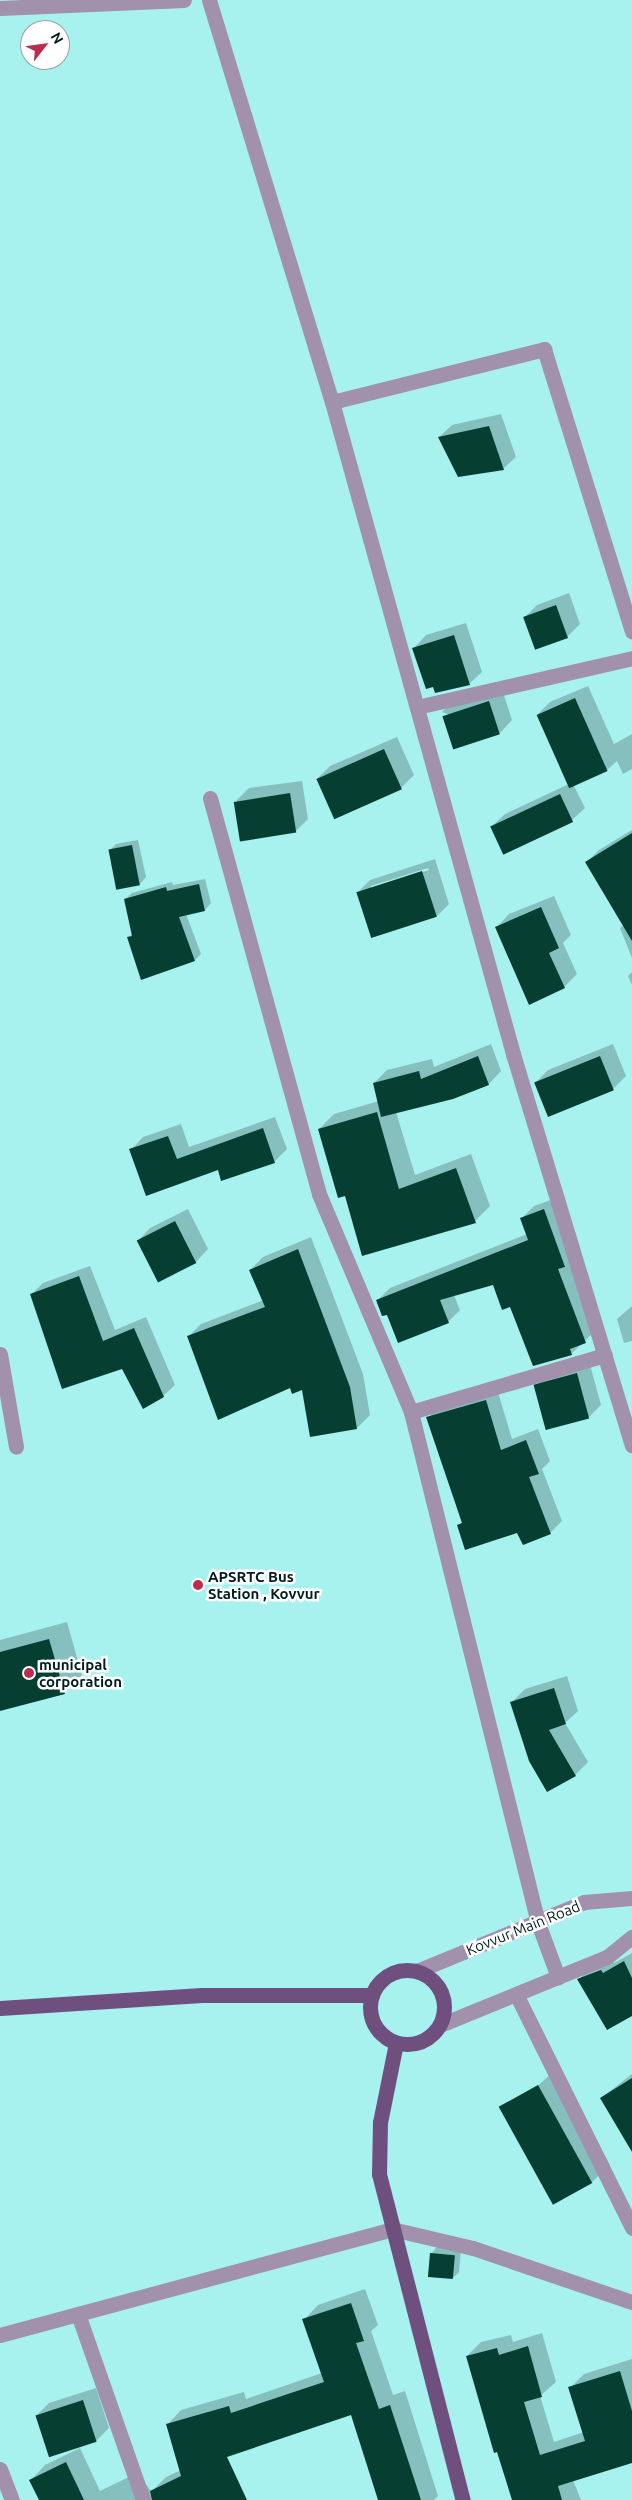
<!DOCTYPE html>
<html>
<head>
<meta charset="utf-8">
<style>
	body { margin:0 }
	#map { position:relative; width:632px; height:2500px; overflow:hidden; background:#a7f1ef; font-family:Ubuntu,sans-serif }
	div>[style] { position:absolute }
	.shadow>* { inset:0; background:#0003 }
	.building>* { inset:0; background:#073e32; transform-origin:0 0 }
	.minor>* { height:15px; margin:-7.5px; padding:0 7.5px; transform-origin:7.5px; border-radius:7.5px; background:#a291ac }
	.major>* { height:15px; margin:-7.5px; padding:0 7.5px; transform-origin:7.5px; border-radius:7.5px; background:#6e4f7e }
	.major>.ring { margin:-7.5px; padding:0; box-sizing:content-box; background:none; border:15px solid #6e4f7e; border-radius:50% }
	.dots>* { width:14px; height:14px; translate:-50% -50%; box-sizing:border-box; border:2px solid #fff; border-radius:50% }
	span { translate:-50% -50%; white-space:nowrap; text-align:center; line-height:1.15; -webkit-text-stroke:5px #fff; paint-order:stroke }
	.poi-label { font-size:15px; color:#001c1c; font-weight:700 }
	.left { translate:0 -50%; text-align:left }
	.street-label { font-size:15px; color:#001c1c }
	.north { position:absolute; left:20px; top:20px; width:50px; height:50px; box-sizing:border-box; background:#fff; border:1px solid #99a4a4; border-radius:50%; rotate:60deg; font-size:14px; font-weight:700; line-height:20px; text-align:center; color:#001c1c }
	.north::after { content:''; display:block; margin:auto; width:18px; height:22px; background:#bd2c4d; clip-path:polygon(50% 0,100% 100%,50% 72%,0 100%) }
</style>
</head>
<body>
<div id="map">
	<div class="shadow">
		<div style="clip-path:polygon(501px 414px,516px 457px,503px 469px,439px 437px,452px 425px)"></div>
		<div style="clip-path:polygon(569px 593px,580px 624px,567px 637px,524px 618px,537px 605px)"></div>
		<div style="clip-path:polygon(466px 623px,482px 672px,469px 684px,433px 685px,414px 648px,426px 635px)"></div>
		<div style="clip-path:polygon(588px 686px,614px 744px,632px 734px,632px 769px,623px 774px,617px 761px,607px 770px,574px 786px,585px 808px,572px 820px,492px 826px,505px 814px,569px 784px,537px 715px,550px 702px)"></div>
		<div style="clip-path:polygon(502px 689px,512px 720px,500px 733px,442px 712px,455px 699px)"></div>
		<div style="clip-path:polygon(397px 737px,414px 775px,401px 788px,317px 779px,330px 766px)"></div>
		<div style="clip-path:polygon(302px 781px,308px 819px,295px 832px,236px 801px,249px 788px)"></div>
		<div style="clip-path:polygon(632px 830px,632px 958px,620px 928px,624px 925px,587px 862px,599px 850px)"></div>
		<div style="clip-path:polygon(138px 840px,146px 877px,140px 884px,119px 888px,110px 850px,116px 844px)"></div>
		<div style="clip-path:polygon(evenodd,435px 859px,449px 904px,437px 916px,357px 893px,370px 880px,435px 859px,428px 868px,429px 870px,371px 889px,371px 886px,428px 868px)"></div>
		<div style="clip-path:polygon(205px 879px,211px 903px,205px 910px,186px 914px,201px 954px,195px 960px,128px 938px,133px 933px,125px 899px,132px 893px,172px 882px,173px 885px)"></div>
		<div style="clip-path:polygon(554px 896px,571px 935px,563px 943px,577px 974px,564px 987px,529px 1003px,497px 927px,509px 914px)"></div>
		<div style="clip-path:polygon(632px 972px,632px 985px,628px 976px)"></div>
		<div style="clip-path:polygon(491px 1044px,501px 1071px,489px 1084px,453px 1098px,396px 1112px,415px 1175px,471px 1154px,490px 1206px,475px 1221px,346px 1194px,319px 1129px,334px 1114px,379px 1101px,374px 1083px,387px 1070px,432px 1059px,434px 1067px)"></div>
		<div style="clip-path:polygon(613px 1044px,626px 1076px,613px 1089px,536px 1082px,548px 1070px)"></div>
		<div style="clip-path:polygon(275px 1117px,287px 1149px,274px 1162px,218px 1169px,131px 1150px,143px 1137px,181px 1124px,189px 1147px)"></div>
		<div style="clip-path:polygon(556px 1198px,597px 1329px,571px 1354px,511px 1306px,494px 1284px,454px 1295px,460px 1310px,448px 1322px,388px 1313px,378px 1300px,390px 1288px,527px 1234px,522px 1218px,534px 1206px)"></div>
		<div style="clip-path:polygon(188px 1209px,208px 1249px,196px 1262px,158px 1281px,138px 1241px,150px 1228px)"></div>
		<div style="clip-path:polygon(311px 1237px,363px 1374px,370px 1415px,357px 1428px,303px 1388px,291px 1386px,189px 1336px,201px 1324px,264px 1300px,250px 1270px,263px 1257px)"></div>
		<div style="clip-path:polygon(90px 1266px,115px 1330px,146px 1317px,175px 1385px,163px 1396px,31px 1295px,43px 1283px)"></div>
		<div style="clip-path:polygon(632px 1306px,632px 1341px,624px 1343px,617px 1319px)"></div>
		<div style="clip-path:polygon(589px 1361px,601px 1405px,589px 1417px,535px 1386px,548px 1373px)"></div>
		<div style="clip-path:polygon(497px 1389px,512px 1439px,538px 1429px,550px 1461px,542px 1469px,562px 1521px,550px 1533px,459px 1525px,462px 1522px,428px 1418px,440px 1406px)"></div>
		<div style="clip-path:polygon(67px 1622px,82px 1675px,64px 1693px,0 1710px,0 1640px)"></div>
		<div style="clip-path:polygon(567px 1676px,578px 1711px,565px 1723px,588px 1762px,575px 1775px,512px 1702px,525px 1689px)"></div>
		<div style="clip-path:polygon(632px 1953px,632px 2012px,579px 1979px,590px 1969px,612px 1960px,614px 1963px)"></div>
		<div style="clip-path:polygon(556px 2069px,610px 2165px,592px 2182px,506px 2115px)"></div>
		<div style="clip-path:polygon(632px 2074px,632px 2120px,601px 2098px)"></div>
		<div style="clip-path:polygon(437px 2247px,461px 2249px,459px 2272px,453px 2278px,431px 2254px)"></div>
		<div style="clip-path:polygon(365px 2289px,378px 2325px,371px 2331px,393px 2395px,405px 2391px,438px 2496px,434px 2500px,379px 2500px,352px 2413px,219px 2448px,240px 2500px,40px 2500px,31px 2480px,45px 2465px,80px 2448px,100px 2491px,129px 2477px,135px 2491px,147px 2485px,151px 2492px,166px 2477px,181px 2470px,167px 2425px,181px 2410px,244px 2392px,246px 2399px,322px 2373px,304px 2320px,318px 2305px)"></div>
		<div style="clip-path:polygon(542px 2333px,556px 2382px,540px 2396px,554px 2442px,584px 2432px,570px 2388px,584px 2374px,632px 2359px,632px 2462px,573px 2480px,581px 2500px,513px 2500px,467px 2356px,481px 2342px,511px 2335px,513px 2342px)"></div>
		<div style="clip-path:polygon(96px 2388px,109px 2428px,96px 2441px,37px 2415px,49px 2403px)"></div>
	</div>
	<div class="building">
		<div style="clip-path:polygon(489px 426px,504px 470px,458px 477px,438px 437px)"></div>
		<div style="left:556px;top:605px;width:35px;height:35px;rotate:70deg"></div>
		<div style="clip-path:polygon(454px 635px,470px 685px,435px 693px,433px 687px,426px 689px,412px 648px)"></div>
		<div style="left:575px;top:698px;width:80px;height:42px;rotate:66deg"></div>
		<div style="left:489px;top:701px;width:35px;height:49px;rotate:72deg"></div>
		<div style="left:384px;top:749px;width:44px;height:74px;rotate:66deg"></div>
		<div style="left:290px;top:793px;width:40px;height:57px;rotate:81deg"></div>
		<div style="left:560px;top:794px;width:31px;height:77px;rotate:65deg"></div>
		<div style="clip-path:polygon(632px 833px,632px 941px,585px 862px)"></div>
		<div style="left:132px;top:845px;width:41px;height:24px;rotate:79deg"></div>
		<div style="left:422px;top:871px;width:48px;height:69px;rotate:72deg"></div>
		<div style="clip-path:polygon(199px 884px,205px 911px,179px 917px,195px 961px,141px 980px,127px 937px,132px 936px,124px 899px,166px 887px,167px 891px)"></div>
		<div style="clip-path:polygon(541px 907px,559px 948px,549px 953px,565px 988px,529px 1005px,495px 927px)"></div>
		<div style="clip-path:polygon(478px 1056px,489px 1085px,453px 1099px,381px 1117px,373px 1083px,419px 1071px,421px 1079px)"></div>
		<div style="left:600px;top:1056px;width:37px;height:71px;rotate:68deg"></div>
		<div style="clip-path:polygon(377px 1112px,399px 1189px,456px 1168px,476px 1223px,362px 1256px,345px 1196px,338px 1198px,318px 1129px)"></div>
		<div style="clip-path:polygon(263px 1128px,275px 1163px,221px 1181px,218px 1170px,146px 1196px,129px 1149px,168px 1136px,177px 1159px)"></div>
		<div style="clip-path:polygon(544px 1209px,565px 1267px,558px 1269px,586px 1343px,570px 1349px,572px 1355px,533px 1366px,510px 1307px,502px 1310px,493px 1285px,440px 1300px,449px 1323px,398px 1343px,387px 1315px,382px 1316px,376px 1300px,528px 1240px,520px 1218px)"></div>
		<div style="left:175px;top:1221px;width:47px;height:43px;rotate:63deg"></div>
		<div style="clip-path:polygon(298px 1249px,350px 1387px,357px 1429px,310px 1437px,302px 1390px,292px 1394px,290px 1388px,218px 1420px,187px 1336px,265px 1307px,249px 1270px)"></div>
		<div style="clip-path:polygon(79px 1276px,103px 1341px,134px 1328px,164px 1397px,143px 1409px,122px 1369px,62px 1389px,30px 1294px)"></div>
		<div style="left:577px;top:1373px;width:47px;height:45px;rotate:75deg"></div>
		<div style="clip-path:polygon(486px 1400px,501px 1450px,526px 1440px,539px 1474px,529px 1477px,551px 1534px,523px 1545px,517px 1533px,465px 1550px,457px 1525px,462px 1523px,426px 1417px)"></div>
		<div style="clip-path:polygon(49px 1639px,65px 1694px,0 1711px,0 1652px)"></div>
		<div style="clip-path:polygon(554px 1688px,566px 1724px,549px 1730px,576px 1776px,547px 1792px,529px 1761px,510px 1702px)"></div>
		<div style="clip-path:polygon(624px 1961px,632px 1978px,632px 2016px,607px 2030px,577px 1979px,601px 1970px,603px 1973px)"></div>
		<div style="clip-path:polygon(632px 2078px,632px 2152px,600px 2098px)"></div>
		<div style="left:538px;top:2085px;width:112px;height:45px;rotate:61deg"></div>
		<div style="left:430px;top:2253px;width:25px;height:24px;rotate:5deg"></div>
		<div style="clip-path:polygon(351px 2303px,364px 2341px,356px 2343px,379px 2409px,390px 2405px,421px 2500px,378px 2500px,351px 2415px,227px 2457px,247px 2500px,152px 2500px,150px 2491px,181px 2476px,166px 2424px,229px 2406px,231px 2413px,324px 2382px,302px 2319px)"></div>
		<div style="clip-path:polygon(528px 2346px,542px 2397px,524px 2402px,540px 2455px,585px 2441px,568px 2387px,620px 2371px,632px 2411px,632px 2463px,558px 2486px,562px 2500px,512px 2500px,497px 2452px,494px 2453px,466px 2356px,497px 2348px,499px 2355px)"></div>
		<div style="left:83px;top:2400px;width:44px;height:50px;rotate:72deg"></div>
		<div style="clip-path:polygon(66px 2462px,84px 2500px,39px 2500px,29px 2480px)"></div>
	</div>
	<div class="minor">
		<div style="left:209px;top:0;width:420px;rotate:73deg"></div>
		<div style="left:332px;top:402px;width:677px;rotate:74.48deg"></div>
		<div style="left:513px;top:1054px;width:409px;rotate:73.1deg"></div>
		<div style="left:0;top:8px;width:184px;rotate:-2.5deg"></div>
		<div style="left:332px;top:402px;width:219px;rotate:-14deg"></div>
		<div style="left:544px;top:349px;width:296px;rotate:72.7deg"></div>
		<div style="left:417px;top:707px;width:221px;rotate:-12.8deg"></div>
		<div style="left:210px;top:798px;width:411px;rotate:74.6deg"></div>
		<div style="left:319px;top:1194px;width:237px;rotate:67.1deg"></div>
		<div style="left:411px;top:1412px;width:527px;rotate:76.04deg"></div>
		<div style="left:538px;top:1923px;width:58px;rotate:69.7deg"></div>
		<div style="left:0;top:1354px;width:94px;rotate:80.2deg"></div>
		<div style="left:411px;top:1412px;width:202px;rotate:-16.4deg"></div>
		<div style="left:417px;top:1971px;width:181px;rotate:-22.4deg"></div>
		<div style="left:584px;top:1902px;width:48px;rotate:-4.8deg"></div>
		<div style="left:517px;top:1996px;width:259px;rotate:63.6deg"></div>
		<div style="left:440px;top:2025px;width:180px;rotate:-22.2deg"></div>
		<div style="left:607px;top:1957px;width:32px;rotate:-39deg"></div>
		<div style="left:78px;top:2314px;width:197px;rotate:70.7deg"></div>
		<div style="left:0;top:2335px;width:406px;rotate:-15.1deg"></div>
		<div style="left:392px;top:2229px;width:83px;rotate:13.2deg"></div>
		<div style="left:473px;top:2248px;width:168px;rotate:18.8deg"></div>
		<div style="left:0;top:2469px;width:33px;rotate:69deg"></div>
	</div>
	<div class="major">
		<div class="ring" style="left:370px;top:1970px;width:59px;height:59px"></div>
		<div style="left:0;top:2008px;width:202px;rotate:-3.7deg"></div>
		<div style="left:202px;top:1995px;width:170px"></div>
		<div style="left:396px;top:2043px;width:81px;rotate:101.4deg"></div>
		<div style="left:380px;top:2122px;width:52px;rotate:91.1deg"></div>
		<div style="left:379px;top:2174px;width:337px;rotate:75.6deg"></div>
	</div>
	<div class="dots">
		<div style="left:198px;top:1585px;background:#bd2c4d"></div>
		<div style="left:29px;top:1673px;background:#bd2c4d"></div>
	</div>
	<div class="poi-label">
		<span class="left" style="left:208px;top:1585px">APSRTC Bus<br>Station , Kovvur</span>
		<span class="left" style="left:39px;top:1673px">municipal<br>corporation</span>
	</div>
	<div class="street-label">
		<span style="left:523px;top:1928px;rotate:-22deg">Kovvur Main Road</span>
	</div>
	<div class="north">N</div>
</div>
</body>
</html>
